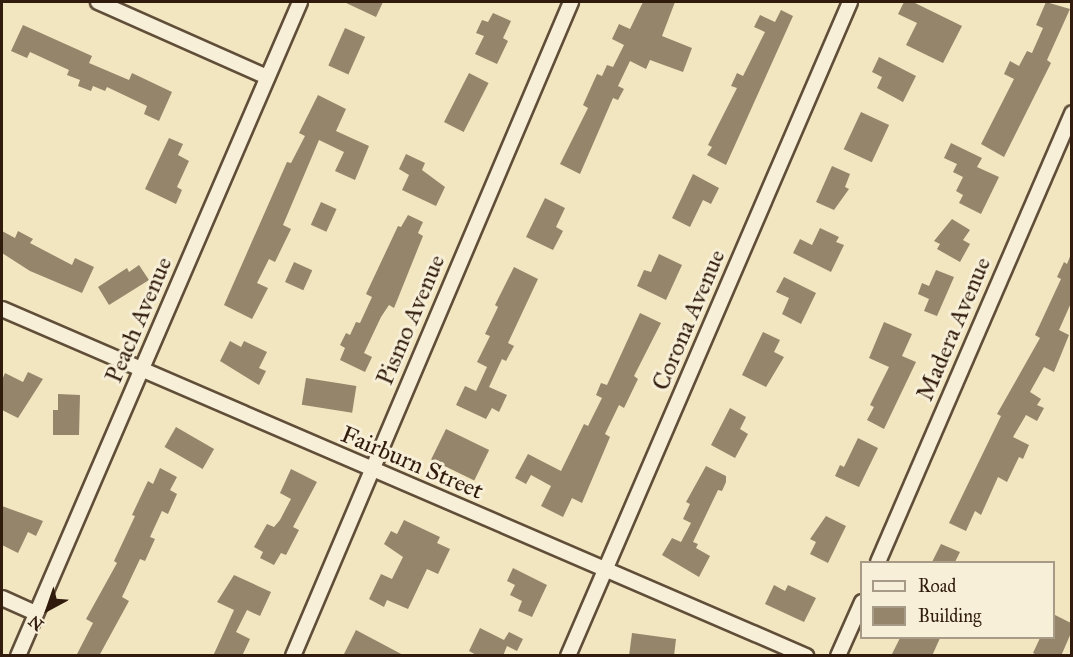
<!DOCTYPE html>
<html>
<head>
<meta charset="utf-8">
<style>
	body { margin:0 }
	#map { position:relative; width:1073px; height:657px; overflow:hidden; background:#f2e6c1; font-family:"IM FELL Great Primer",serif }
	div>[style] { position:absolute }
	.building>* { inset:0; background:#95856a; transform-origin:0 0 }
	.roads { filter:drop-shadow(2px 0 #604e39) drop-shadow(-2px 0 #604e39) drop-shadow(0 2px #604e39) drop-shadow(0 -2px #604e39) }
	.minor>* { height:14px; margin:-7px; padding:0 7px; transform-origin:7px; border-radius:7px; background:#f7efd7 }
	span { translate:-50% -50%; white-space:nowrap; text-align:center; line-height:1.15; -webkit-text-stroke:6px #f7efd7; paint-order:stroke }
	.street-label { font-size:24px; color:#301b0c }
	.frame { position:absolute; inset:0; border:3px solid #301b0c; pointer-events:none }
	.legend { position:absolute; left:860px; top:561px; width:195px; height:78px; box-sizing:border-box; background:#f7efd7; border:2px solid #a79a86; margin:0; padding:8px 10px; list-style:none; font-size:18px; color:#301b0c }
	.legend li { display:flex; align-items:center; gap:12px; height:30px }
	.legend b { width:30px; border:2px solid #a79a86 }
	.north { position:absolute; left:18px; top:579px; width:60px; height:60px; -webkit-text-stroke:4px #f7efd7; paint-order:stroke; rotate:220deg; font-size:16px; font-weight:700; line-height:24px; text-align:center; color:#301b0c }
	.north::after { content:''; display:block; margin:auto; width:21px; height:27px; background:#301b0c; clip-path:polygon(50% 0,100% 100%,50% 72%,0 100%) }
</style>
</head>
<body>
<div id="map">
	<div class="building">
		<div style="clip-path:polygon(344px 2px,383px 2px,376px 17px)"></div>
		<div style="clip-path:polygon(643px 2px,675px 2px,662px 36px,692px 48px,683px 72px,650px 60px,646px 69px,630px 61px,618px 86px,624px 89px,618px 100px,613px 98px,580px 174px,560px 164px,588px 108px,583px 105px,597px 74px,602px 76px,607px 65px,613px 67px,624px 45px,612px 39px,619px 24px,630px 29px)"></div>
		<div style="clip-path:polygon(904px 2px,913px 2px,962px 26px,943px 63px,906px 45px,917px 23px,898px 14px)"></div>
		<div style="clip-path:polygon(1046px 2px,1070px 9px,1047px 60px,1051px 63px,1004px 157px,981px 144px,1014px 79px,1004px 74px,1010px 61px,1019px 66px,1027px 51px,1032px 53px,1043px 28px,1036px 25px)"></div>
		<div style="clip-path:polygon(781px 10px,793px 16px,726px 165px,707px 155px,712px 147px,708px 145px,737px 88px,731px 86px,737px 73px,743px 76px,765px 32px,754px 27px,760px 15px,775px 22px)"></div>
		<div style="clip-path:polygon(493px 13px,511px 21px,503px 38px,508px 41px,497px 64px,475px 54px,484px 36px,476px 33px,482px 20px,488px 22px)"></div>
		<div style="clip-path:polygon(23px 25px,92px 56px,89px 63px,129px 80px,132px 73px,172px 92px,159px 121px,144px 114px,147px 106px,107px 87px,105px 91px,93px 86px,91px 91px,78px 86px,80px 80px,67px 75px,69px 70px,30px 52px,27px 58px,11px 51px)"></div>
		<div style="left:345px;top:28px;width:22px;height:41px;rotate:24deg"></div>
		<div style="clip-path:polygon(879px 57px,916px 76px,903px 102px,877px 88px,882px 77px,872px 72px)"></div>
		<div style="left:469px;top:73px;width:22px;height:55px;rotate:27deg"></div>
		<div style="clip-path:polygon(318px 95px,346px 109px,336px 131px,369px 146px,355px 180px,335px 171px,344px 152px,319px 140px,283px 225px,291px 229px,275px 262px,269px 259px,257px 283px,268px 288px,252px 319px,224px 305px,287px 162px,291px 163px,305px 136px,299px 133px)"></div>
		<div style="left:861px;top:112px;width:31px;height:41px;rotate:25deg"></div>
		<div style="clip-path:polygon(169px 138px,183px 144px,178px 155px,189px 161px,177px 187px,182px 190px,176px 204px,145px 189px)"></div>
		<div style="clip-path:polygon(951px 143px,982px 158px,977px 167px,999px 177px,981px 214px,959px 203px,963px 195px,956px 191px,963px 177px,953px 172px,957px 164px,944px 158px)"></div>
		<div style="clip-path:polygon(406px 154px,425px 163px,422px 170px,445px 187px,436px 206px,402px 190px,409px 175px,399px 169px)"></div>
		<div style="clip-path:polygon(832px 166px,850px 174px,845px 187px,849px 189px,834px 210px,816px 202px)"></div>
		<div style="clip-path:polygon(693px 174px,719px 188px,711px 204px,703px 200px,690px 227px,672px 218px)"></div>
		<div style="clip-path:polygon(545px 198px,565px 208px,556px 227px,563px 231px,553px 250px,526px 237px)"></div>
		<div style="left:321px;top:202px;width:17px;height:25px;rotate:24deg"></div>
		<div style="clip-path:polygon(408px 215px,423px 222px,418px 233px,423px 236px,394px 308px,389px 305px,381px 317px,364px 353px,372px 357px,365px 372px,340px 360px,345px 348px,340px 345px,346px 333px,350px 335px,356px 322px,360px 323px,372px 297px,366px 294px,398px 226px,401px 227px)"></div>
		<div style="clip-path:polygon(952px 219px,970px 230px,963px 240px,970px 244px,960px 262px,937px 249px,940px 244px,934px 241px)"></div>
		<div style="clip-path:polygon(820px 228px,839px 237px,836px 242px,844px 245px,831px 272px,793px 253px,800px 239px,812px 245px)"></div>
		<div style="clip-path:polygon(2px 231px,15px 238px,18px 231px,33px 239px,30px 243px,72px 265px,75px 258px,94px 267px,82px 293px,30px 271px,2px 253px)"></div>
		<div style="clip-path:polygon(659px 254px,682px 265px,666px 300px,637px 286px,644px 270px,651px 272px)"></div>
		<div style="clip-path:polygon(1071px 254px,1071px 303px,1059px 330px,1069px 335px,1054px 372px,1044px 367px,1030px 392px,1041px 399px,1037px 405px,1044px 408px,1037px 421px,1026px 415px,1013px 437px,1029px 445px,1023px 459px,1019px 457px,1007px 482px,998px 477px,981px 515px,975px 511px,966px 531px,949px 523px,1001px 416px,997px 414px,1040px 338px,1035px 335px,1061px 279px,1057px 277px,1064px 262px,1067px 264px)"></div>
		<div style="left:294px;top:262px;width:20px;height:22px;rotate:24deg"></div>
		<div style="clip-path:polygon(139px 265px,149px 280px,109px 305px,98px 287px,127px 268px,129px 272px)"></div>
		<div style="clip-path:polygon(514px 267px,538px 279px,508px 343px,514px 346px,506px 361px,502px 359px,489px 387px,507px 395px,499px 412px,492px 408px,486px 419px,456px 405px,465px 386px,476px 391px,487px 367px,477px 362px,490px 336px,485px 334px,498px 307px,495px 305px)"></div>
		<div style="clip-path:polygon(936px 270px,954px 277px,937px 316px,924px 311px,929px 299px,918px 294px,922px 283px,929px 286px)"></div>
		<div style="clip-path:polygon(784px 277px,816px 293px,801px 324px,782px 314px,789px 298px,776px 292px)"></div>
		<div style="clip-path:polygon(640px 313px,661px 323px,634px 376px,638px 379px,624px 408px,619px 405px,605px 434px,610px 437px,582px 503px,572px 498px,563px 517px,541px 506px,551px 486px,531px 475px,526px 484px,515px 478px,528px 454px,561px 471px,584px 424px,588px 426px,602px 398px,596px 395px,601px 383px,607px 385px)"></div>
		<div style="clip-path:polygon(884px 322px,912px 334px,902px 356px,916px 362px,884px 429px,867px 420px,874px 407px,870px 405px,889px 367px,869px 358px)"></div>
		<div style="clip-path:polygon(763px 332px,780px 340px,774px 352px,784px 357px,766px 387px,742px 375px)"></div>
		<div style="clip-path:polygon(230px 341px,241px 347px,244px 341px,267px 352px,259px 368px,266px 371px,259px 385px,220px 361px)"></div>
		<div style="clip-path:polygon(28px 372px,43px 379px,18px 418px,2px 410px,2px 380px,5px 373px,23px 382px)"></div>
		<div style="left:306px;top:378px;width:51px;height:27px;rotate:9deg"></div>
		<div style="clip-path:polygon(58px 394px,80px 395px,79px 435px,53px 435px,53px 410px,58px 410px)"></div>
		<div style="clip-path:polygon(730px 408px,746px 417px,740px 429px,748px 434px,735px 458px,711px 445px)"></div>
		<div style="left:176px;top:427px;width:44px;height:23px;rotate:30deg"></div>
		<div style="left:446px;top:429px;width:48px;height:34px;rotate:26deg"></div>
		<div style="clip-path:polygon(858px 438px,878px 448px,859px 487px,835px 476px,840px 465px,844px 467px)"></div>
		<div style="clip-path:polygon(706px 466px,726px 476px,726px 482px,722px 491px,718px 490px,693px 542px,698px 544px,696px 548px,710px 556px,699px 577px,662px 555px,672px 538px,681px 542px,691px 523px,683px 519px,690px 504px,686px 502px)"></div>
		<div style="clip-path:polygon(160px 468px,177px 477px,170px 490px,177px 494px,168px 514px,162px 511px,150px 537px,155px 539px,145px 561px,140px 559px,122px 597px,129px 601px,99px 656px,76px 656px,93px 623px,86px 619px,117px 563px,114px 561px,135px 516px,132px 515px,148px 481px,153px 484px)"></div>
		<div style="clip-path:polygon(291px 469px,317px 482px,293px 527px,299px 530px,286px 555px,281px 553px,274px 565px,260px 558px,263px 552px,254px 547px,267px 524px,274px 527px,280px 520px,291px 499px,280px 493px)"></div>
		<div style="clip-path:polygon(2px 506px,43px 521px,36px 536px,28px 532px,18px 553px,2px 545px)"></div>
		<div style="clip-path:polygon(826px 516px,846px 526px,828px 563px,810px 554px,816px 542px,810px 539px)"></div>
		<div style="clip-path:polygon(404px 520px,440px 537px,437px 543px,450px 549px,438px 574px,427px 569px,408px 609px,387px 600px,384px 607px,369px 599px,381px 574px,392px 579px,403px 557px,384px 544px,391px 531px,397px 534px)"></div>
		<div style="clip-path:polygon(941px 544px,960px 552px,955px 562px,932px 562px)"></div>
		<div style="clip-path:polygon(513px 568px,547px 585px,532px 617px,518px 611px,522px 601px,510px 595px,515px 585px,507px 581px)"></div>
		<div style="clip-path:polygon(234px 575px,271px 592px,260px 616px,247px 610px,236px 632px,250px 639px,242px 656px,213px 656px,234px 610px,217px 602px)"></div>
		<div style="clip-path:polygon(774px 585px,785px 591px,788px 585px,816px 598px,804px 622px,765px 604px)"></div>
		<div style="clip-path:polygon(1053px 614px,1071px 623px,1071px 633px,1061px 656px,1039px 656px,1033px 653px,1040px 638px,1053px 638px)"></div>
		<div style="clip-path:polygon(480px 628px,504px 640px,509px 632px,523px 639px,517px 651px,507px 646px,503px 656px,478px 656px,469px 651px)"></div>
		<div style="clip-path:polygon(356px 630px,405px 656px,343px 656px)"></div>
		<div style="clip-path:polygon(632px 633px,676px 639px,674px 656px,629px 656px)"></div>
		<div style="clip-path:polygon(900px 638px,940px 638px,932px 656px,891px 656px)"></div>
	</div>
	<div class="roads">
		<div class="minor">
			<div style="left:98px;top:2px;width:185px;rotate:23.9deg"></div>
			<div style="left:2px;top:309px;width:876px;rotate:23.34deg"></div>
			<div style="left:878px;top:562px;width:489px;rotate:-66.6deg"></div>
			<div style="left:2px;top:598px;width:37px;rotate:24deg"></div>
			<div style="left:18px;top:656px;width:712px;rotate:-66.67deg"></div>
			<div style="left:293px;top:656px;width:711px;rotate:-66.97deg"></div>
			<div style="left:568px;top:656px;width:712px;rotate:-66.67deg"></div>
			<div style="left:838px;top:656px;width:59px;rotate:-66deg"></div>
		</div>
	</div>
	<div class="street-label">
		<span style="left:139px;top:320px;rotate:-67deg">Peach Avenue</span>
		<span style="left:411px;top:320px;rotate:-67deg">Pismo Avenue</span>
		<span style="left:689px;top:320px;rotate:-67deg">Corona Avenue</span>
		<span style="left:954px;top:329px;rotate:-67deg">Madera Avenue</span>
		<span style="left:412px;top:463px;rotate:23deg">Fairburn Street</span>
	</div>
	<div class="frame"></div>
	<ul class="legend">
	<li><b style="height:8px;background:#f7efd7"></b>Road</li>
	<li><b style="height:16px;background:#95856a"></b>Building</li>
	</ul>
	<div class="north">N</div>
</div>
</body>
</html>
